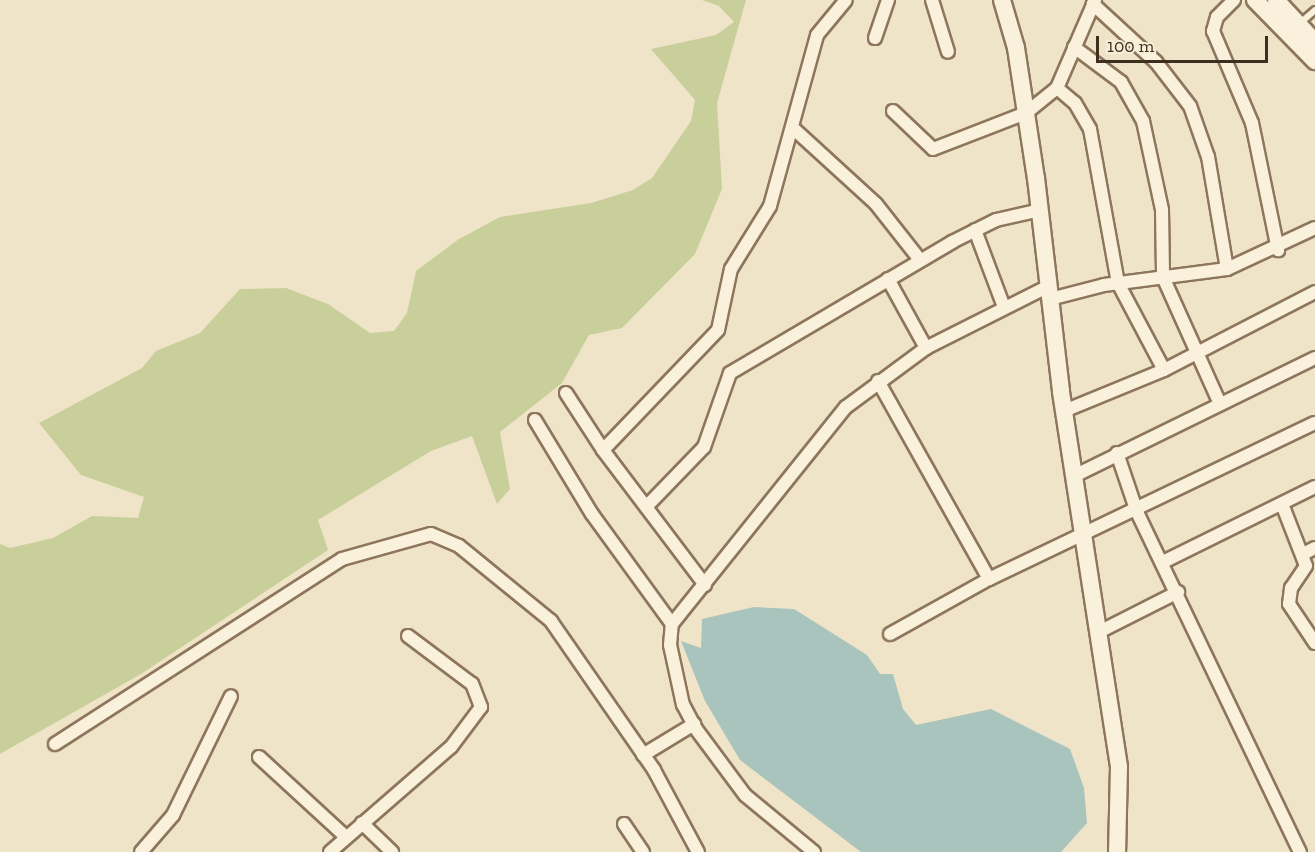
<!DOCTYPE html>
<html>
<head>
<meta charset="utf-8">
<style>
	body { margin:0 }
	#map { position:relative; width:1315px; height:852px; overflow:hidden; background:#f0e4c8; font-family:"Zilla Slab",serif }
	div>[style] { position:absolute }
	.green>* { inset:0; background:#c9cf9b }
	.water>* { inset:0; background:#a9c4bc }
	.roads { filter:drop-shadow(2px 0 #8d765c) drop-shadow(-2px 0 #8d765c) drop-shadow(0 2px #8d765c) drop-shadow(0 -2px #8d765c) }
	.lane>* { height:6px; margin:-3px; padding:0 3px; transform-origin:3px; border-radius:3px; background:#faf1dc }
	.street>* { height:12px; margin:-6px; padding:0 6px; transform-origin:6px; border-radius:6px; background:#faf1dc }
	.secondary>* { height:16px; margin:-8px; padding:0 8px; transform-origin:8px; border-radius:8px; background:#faf1dc }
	span { translate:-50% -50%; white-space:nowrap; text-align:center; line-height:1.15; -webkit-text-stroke:6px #f7eed8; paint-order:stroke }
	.scale { position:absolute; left:1096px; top:36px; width:172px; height:27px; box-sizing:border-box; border:3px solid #3d2e20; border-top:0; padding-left:8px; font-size:18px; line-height:21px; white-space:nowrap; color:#3d2e20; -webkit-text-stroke:4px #f7eed8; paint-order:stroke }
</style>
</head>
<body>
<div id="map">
	<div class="green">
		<div style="clip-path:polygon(702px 0,746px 0,717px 103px,722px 189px,695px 254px,622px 328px,589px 335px,562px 383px,500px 432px,510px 489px,497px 504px,472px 436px,431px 451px,318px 520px,328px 550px,141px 674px,0 754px,0 544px,10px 548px,53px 538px,92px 516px,138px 518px,144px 497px,81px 475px,39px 423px,142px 368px,156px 351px,200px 333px,240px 289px,286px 288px,328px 304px,370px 333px,394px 331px,407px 313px,416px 271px,459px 239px,500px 217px,591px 203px,633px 190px,652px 178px,691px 121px,695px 100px,651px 49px,716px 35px,734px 22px,719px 6px)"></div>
	</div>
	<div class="water">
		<div style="clip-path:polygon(754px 607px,794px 609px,867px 655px,880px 674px,893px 674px,903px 709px,916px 725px,991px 709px,1070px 749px,1084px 788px,1087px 823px,1061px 852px,861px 852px,740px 760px,705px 701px,681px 641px,701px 648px,702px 619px)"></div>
	</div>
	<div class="roads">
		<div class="lane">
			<div style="left:1299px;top:24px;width:21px;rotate:-41deg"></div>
		</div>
		<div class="street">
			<div style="left:932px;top:0;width:54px;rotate:72.9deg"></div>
			<div style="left:1234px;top:0;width:24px;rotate:135deg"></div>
			<div style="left:1217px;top:17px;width:15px;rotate:106deg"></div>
			<div style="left:1213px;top:31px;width:100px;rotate:67deg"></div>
			<div style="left:1252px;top:123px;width:130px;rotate:78.4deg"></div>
			<div style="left:875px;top:38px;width:40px;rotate:-71.1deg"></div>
			<div style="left:1074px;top:47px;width:59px;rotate:36.7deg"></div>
			<div style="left:1121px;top:82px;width:45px;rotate:60.6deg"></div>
			<div style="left:1143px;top:121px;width:91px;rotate:77.9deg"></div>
			<div style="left:1162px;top:210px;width:67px;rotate:89.1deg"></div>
			<div style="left:1163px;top:277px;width:139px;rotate:65.8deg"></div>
			<div style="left:1057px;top:88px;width:23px;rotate:40deg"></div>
			<div style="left:1075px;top:103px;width:30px;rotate:60deg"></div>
			<div style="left:1090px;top:129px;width:157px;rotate:79.7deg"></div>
			<div style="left:1118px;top:283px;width:98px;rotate:62.1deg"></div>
			<div style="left:1164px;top:370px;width:108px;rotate:157.7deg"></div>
			<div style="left:893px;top:111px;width:55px;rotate:43.5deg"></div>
			<div style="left:933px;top:149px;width:100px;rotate:-21.2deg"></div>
			<div style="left:1026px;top:113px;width:40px;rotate:-39deg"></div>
			<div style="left:1057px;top:88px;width:96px;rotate:-66.6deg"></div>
			<div style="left:794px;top:129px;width:111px;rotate:42.4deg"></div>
			<div style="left:876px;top:204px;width:71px;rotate:51.8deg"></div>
			<div style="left:975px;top:230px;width:82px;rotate:69.4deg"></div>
			<div style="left:1227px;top:269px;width:97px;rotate:-25deg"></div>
			<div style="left:888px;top:279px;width:79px;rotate:61.2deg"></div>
			<div style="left:1050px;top:299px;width:56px;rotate:-14.5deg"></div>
			<div style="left:1104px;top:285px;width:124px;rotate:-7.4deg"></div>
			<div style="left:1227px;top:269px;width:114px;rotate:-99.6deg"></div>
			<div style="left:1208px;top:157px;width:54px;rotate:-109.4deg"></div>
			<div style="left:1190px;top:106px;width:56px;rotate:-127.7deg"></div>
			<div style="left:1156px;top:62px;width:86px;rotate:-137.4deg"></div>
			<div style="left:1164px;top:370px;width:170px;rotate:-27.3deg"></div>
			<div style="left:878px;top:381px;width:227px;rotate:60.7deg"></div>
			<div style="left:989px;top:579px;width:361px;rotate:-25.6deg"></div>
			<div style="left:566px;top:393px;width:68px;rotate:57deg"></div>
			<div style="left:535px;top:420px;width:110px;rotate:58.8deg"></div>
			<div style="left:592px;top:514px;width:136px;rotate:54deg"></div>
			<div style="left:1117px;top:453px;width:62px;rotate:71.3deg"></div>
			<div style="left:1137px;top:512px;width:377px;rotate:64.4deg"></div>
			<div style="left:1074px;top:476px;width:268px;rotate:-26.1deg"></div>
			<div style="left:1282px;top:504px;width:66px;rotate:68.8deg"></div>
			<div style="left:1306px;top:566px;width:27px;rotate:124deg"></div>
			<div style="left:1291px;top:588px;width:16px;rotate:97deg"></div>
			<div style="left:1289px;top:604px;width:47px;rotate:56.3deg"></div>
			<div style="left:646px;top:507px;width:83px;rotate:-46deg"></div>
			<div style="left:704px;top:447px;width:78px;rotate:-70.6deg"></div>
			<div style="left:730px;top:373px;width:258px;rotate:-30.5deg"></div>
			<div style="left:952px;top:242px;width:49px;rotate:-26.6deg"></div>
			<div style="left:996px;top:220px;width:45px;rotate:-12.8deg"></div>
			<div style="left:1303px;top:554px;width:13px;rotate:-27deg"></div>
			<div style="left:1163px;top:562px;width:169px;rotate:-26.3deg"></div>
			<div style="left:705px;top:585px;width:169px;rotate:-127.1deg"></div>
			<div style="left:603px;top:450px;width:166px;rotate:-46.2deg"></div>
			<div style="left:718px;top:330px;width:62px;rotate:-78deg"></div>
			<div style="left:731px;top:269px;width:74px;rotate:-58.2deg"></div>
			<div style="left:770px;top:206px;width:177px;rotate:-74.6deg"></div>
			<div style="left:817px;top:35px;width:45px;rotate:-50.4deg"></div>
			<div style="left:1097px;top:633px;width:91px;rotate:-26.8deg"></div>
			<div style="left:890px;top:634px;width:113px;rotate:-29.1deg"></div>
			<div style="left:55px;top:744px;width:341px;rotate:-32.8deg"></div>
			<div style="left:342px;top:559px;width:92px;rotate:-15.7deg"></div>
			<div style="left:431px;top:534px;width:30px;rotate:23deg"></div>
			<div style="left:459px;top:546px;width:119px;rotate:39.2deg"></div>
			<div style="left:551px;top:621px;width:181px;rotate:55.3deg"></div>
			<div style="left:654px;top:770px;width:93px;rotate:61.8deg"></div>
			<div style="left:643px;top:755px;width:60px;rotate:-31.3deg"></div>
			<div style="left:259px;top:757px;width:118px;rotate:42.6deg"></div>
			<div style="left:362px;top:823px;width:42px;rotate:44deg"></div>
			<div style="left:624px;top:824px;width:34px;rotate:56deg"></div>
			<div style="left:141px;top:852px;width:49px;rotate:-49.1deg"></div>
			<div style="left:173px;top:815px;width:132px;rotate:-64deg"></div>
			<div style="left:330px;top:852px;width:160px;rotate:-41deg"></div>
			<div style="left:451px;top:747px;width:50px;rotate:-53.1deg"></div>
			<div style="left:481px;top:707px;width:25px;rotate:-111deg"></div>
			<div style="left:472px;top:684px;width:80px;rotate:-143.1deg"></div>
			<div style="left:814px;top:852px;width:89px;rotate:-140.4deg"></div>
			<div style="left:745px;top:795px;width:82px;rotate:-126.6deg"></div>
			<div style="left:696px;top:729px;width:27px;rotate:-118deg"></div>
			<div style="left:683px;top:705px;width:61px;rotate:-102.2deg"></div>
			<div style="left:670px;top:645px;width:21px;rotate:-85deg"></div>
			<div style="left:672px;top:624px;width:278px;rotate:-51.3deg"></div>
			<div style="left:846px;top:407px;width:99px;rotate:-36.4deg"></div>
			<div style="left:926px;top:348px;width:138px;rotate:-26.8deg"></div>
		</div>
		<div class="secondary">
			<div style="left:1002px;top:0;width:50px;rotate:73.7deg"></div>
			<div style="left:1016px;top:48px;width:132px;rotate:81.3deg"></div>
			<div style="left:1036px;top:178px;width:215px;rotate:83.3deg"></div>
			<div style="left:1061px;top:392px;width:379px;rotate:81.2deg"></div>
			<div style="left:1119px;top:767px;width:85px;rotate:91.3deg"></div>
			<div style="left:1255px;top:0;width:86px;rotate:45.5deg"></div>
			<div style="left:1276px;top:0;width:57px;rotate:47.1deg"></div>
		</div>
	</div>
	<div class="scale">100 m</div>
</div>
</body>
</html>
